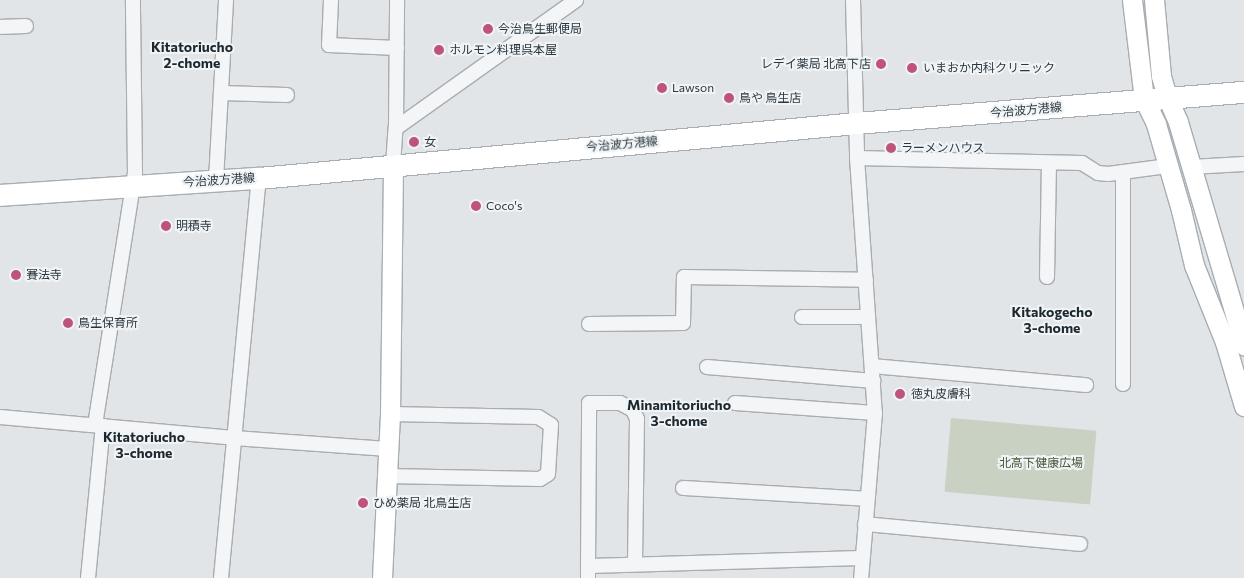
<!DOCTYPE html>
<html>
<head>
<meta charset="utf-8">
<style>
	body { margin:0 }
	#map { position:relative; width:1244px; height:578px; overflow:hidden; background:#e1e5e8; font-family:Commissioner,"Noto Sans JP",sans-serif }
	div>[style] { position:absolute }
	.green>* { inset:0; background:#c9d1c3; transform-origin:0 0 }
	.roads { filter:drop-shadow(1px 0 #a7adb2) drop-shadow(-1px 0 #a7adb2) drop-shadow(0 1px #a7adb2) drop-shadow(0 -1px #a7adb2) }
	.street>* { height:14px; margin:-7px; padding:0 7px; transform-origin:7px; border-radius:7px; background:#f3f5f7 }
	.secondary>* { height:19px; margin:-9.5px; padding:0 9.5px; transform-origin:9.5px; border-radius:9.5px; background:#fff }
	.primary>* { height:21px; margin:-10.5px; padding:0 10.5px; transform-origin:10.5px; border-radius:10.5px; background:#fff }
	.dots>* { width:14px; height:14px; translate:-50% -50%; box-sizing:border-box; border:2px solid #f0f4f6; border-radius:50% }
	span { translate:-50% -50%; white-space:nowrap; text-align:center; line-height:1.15; -webkit-text-stroke:4px #f0f4f6; paint-order:stroke }
	.poi-label { font-size:12px; color:#2b363e }
	.left { translate:0 -50%; text-align:left }
	.right { translate:-100% -50%; text-align:right }
	.street-label { font-size:12px; color:#2b363e }
	.park-label { font-size:12px; color:#46583a }
	.neighbourhood-label { font-size:14px; color:#1d272f; font-weight:700 }
</style>
</head>
<body>
<div id="map">
	<div class="green">
		<div style="left:951px;top:418px;width:146px;height:74px;rotate:5deg"></div>
	</div>
	<div class="roads">
		<div class="street">
			<div style="left:331px;top:0;width:45px;rotate:92.5deg"></div>
			<div style="left:329px;top:45px;width:68px;rotate:2.5deg"></div>
			<div style="left:853px;top:0;width:158px;rotate:88.5deg"></div>
			<div style="left:857px;top:158px;width:256px;rotate:86deg"></div>
			<div style="left:875px;top:413px;width:166px;rotate:94.8deg"></div>
			<div style="left:0;top:27px;width:26px;rotate:-2deg"></div>
			<div style="left:221px;top:93px;width:66px;rotate:1.7deg"></div>
			<div style="left:396px;top:128px;width:221px;rotate:-35.4deg"></div>
			<div style="left:857px;top:158px;width:225px;rotate:1.3deg"></div>
			<div style="left:1082px;top:163px;width:19px;rotate:32deg"></div>
			<div style="left:1098px;top:173px;width:10px;rotate:6deg"></div>
			<div style="left:1108px;top:174px;width:61px;rotate:-7.6deg"></div>
			<div style="left:393px;top:165px;width:39px;rotate:-86deg"></div>
			<div style="left:396px;top:126px;width:126px;rotate:-89.5deg"></div>
			<div style="left:1191px;top:167px;width:53px;rotate:-3.2deg"></div>
			<div style="left:216px;top:180px;width:180px;rotate:-86.8deg"></div>
			<div style="left:1047px;top:277px;width:114px;rotate:-89deg"></div>
			<div style="left:802px;top:317px;width:66px"></div>
			<div style="left:589px;top:324px;width:94px;rotate:-0.6deg"></div>
			<div style="left:683px;top:323px;width:46px;rotate:-88.8deg"></div>
			<div style="left:684px;top:277px;width:182px;rotate:0.9deg"></div>
			<div style="left:872px;top:366px;width:215px;rotate:5.1deg"></div>
			<div style="left:707px;top:367px;width:167px;rotate:4.8deg"></div>
			<div style="left:1123px;top:384px;width:212px;rotate:-90deg"></div>
			<div style="left:735px;top:403px;width:140px;rotate:4.1deg"></div>
			<div style="left:0;top:417px;width:235px;rotate:5.1deg"></div>
			<div style="left:234px;top:438px;width:154px;rotate:4.1deg"></div>
			<div style="left:95px;top:425px;width:255px;rotate:-81deg"></div>
			<div style="left:135px;top:173px;width:173px;rotate:-90.7deg"></div>
			<div style="left:387px;top:476px;width:153px;rotate:1.1deg"></div>
			<div style="left:540px;top:479px;width:9px;rotate:-32deg"></div>
			<div style="left:548px;top:474px;width:49px;rotate:-86.5deg"></div>
			<div style="left:551px;top:425px;width:15px;rotate:-148deg"></div>
			<div style="left:538px;top:417px;width:148px;rotate:-178.8deg"></div>
			<div style="left:683px;top:488px;width:184px;rotate:3.4deg"></div>
			<div style="left:865px;top:524px;width:216px;rotate:5.3deg"></div>
			<div style="left:588px;top:566px;width:163px;rotate:-89.6deg"></div>
			<div style="left:589px;top:403px;width:31px"></div>
			<div style="left:620px;top:403px;width:15px;rotate:28deg"></div>
			<div style="left:633px;top:410px;width:10px;rotate:66deg"></div>
			<div style="left:637px;top:419px;width:145px;rotate:90.8deg"></div>
			<div style="left:88px;top:578px;width:153px;rotate:-84.4deg"></div>
			<div style="left:221px;top:578px;width:402px;rotate:-84.6deg"></div>
			<div style="left:588px;top:578px;width:12px;rotate:-90deg"></div>
			<div style="left:588px;top:566px;width:274px;rotate:-1.7deg"></div>
		</div>
		<div class="secondary">
			<div style="left:1132px;top:0;width:100px;rotate:83.1deg"></div>
			<div style="left:1144px;top:99px;width:28px;rotate:64deg"></div>
			<div style="left:1156px;top:124px;width:90px;rotate:73.8deg"></div>
			<div style="left:1181px;top:210px;width:57px;rotate:76.7deg"></div>
			<div style="left:1194px;top:265px;width:83px;rotate:68.1deg"></div>
			<div style="left:1225px;top:342px;width:67px;rotate:73.5deg"></div>
			<div style="left:1154px;top:0;width:76px;rotate:84.7deg"></div>
			<div style="left:1161px;top:76px;width:22px;rotate:74deg"></div>
			<div style="left:1167px;top:97px;width:27px;rotate:66deg"></div>
			<div style="left:1178px;top:122px;width:233px;rotate:73.5deg"></div>
			<div style="left:382px;top:578px;width:164px;rotate:-87.2deg"></div>
			<div style="left:390px;top:414px;width:249px;rotate:-89.3deg"></div>
		</div>
		<div class="primary">
			<div style="left:0;top:195px;width:260px;rotate:-3.8deg"></div>
			<div style="left:259px;top:178px;width:600px;rotate:-5.26deg"></div>
			<div style="left:856px;top:123px;width:389px;rotate:-4.6deg"></div>
		</div>
	</div>
	<div class="dots">
		<div style="left:488px;top:29px;background:#bf547b"></div>
		<div style="left:439px;top:50px;background:#bf547b"></div>
		<div style="left:881px;top:64px;background:#bf547b"></div>
		<div style="left:912px;top:68px;background:#bf547b"></div>
		<div style="left:662px;top:88px;background:#bf547b"></div>
		<div style="left:729px;top:98px;background:#bf547b"></div>
		<div style="left:414px;top:142px;background:#bf547b"></div>
		<div style="left:891px;top:148px;background:#bf547b"></div>
		<div style="left:476px;top:206px;background:#bf547b"></div>
		<div style="left:166px;top:226px;background:#bf547b"></div>
		<div style="left:16px;top:275px;background:#bf547b"></div>
		<div style="left:68px;top:323px;background:#bf547b"></div>
		<div style="left:900px;top:394px;background:#bf547b"></div>
		<div style="left:363px;top:503px;background:#bf547b"></div>
	</div>
	<div class="poi-label">
		<span class="left" style="left:498px;top:29px">今治鳥生郵便局</span>
		<span class="left" style="left:449px;top:50px">ホルモン料理呉本屋</span>
		<span class="right" style="left:871px;top:64px">レデイ薬局 北高下店</span>
		<span class="left" style="left:923px;top:68px">いまおか内科クリニック</span>
		<span class="left" style="left:672px;top:88px">Lawson</span>
		<span class="left" style="left:739px;top:98px">鳥や 鳥生店</span>
		<span class="left" style="left:424px;top:142px">女</span>
		<span class="left" style="left:901px;top:148px">ラーメンハウス</span>
		<span class="left" style="left:486px;top:206px">Coco's</span>
		<span class="left" style="left:176px;top:226px">明積寺</span>
		<span class="left" style="left:26px;top:275px">賽法寺</span>
		<span class="left" style="left:78px;top:323px">鳥生保育所</span>
		<span class="left" style="left:911px;top:394px">徳丸皮膚科</span>
		<span class="left" style="left:373px;top:503px">ひめ薬局 北鳥生店</span>
	</div>
	<div class="street-label">
		<span style="left:1026px;top:110px;rotate:-5deg">今治波方港線</span>
		<span style="left:622px;top:144px;rotate:-5deg">今治波方港線</span>
		<span style="left:219px;top:180px;rotate:-4deg">今治波方港線</span>
	</div>
	<div class="park-label">
		<span style="left:1041px;top:463px">北高下健康広場</span>
	</div>
	<div class="neighbourhood-label">
		<span style="left:192px;top:55px">Kitatoriucho<br>2-chome</span>
		<span style="left:1052px;top:320px">Kitakogecho<br>3-chome</span>
		<span style="left:679px;top:413px">Minamitoriucho<br>3-chome</span>
		<span style="left:144px;top:445px">Kitatoriucho<br>3-chome</span>
	</div>
</div>
</body>
</html>
